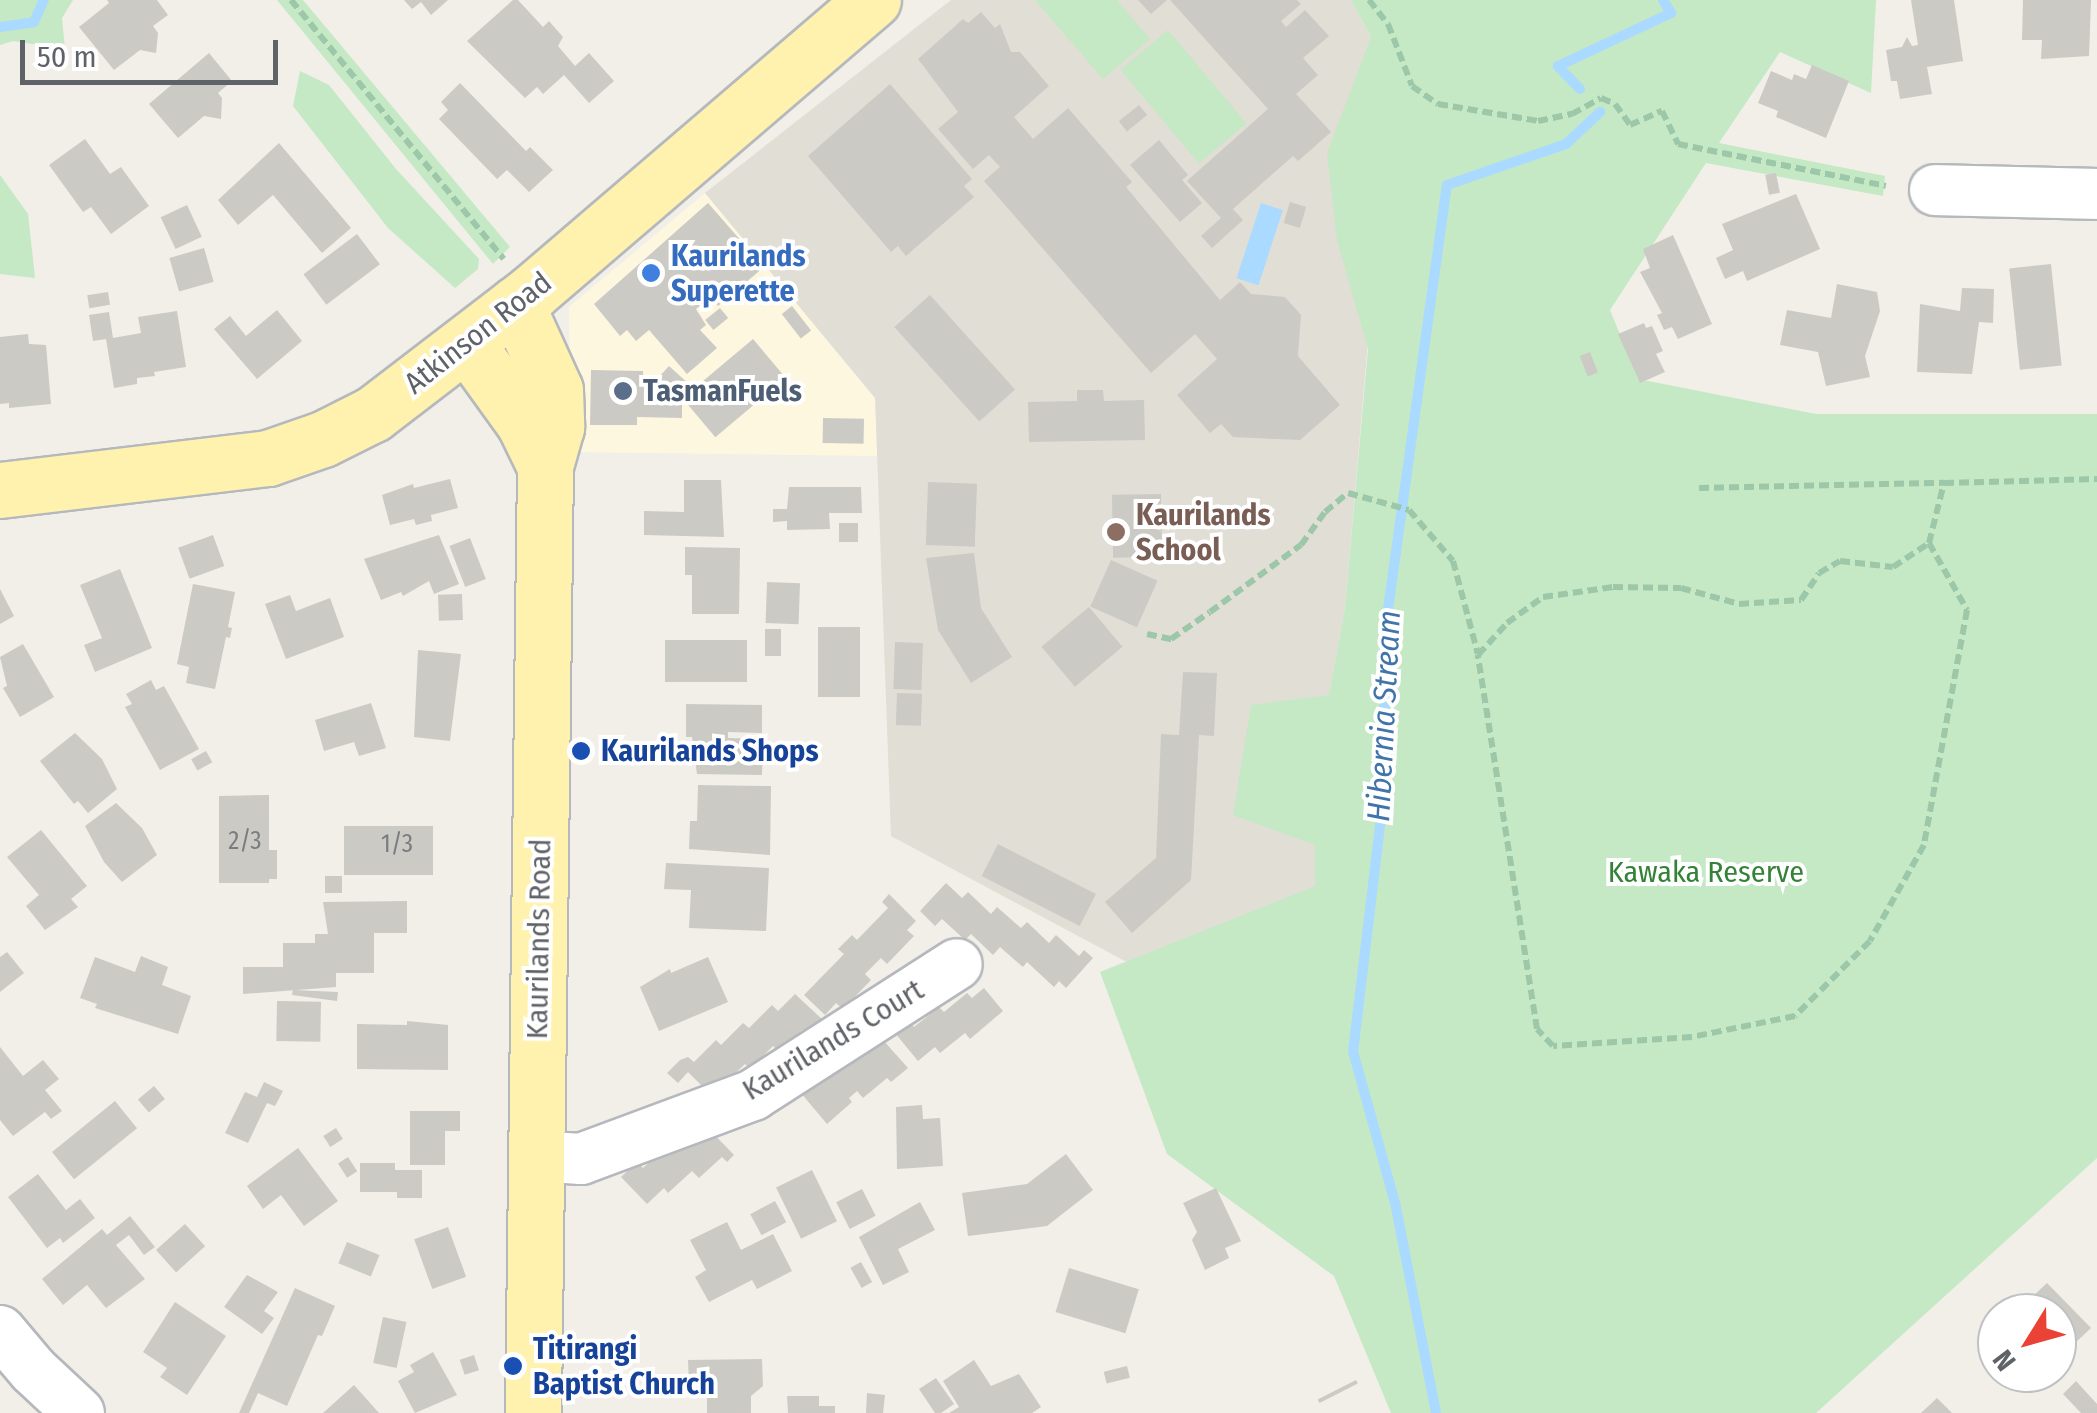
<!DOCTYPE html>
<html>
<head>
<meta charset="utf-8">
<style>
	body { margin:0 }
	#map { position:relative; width:2097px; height:1413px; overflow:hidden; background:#f1efe8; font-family:"Fira Sans Condensed",sans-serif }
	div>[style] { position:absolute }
	.commercial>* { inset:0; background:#fef7e0 }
	.education>* { inset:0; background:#e1ded6 }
	.green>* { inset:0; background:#c5e8c5; transform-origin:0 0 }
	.water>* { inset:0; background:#aadaff; transform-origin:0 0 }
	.stream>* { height:10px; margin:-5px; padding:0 5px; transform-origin:5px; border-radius:5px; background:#aadaff }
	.building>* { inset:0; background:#cccac5; transform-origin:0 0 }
	.path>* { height:6px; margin-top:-3px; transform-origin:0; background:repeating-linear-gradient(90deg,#9cc7a9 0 10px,transparent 0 15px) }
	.roads { filter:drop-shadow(2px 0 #b5b8bc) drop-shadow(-2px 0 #b5b8bc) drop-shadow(0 2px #b5b8bc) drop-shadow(0 -2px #b5b8bc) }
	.minor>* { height:50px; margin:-25px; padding:0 25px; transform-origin:25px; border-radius:25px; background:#fff }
	.major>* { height:55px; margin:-27.5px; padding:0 27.5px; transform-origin:27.5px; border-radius:27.5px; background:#fff2af }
	.dots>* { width:28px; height:28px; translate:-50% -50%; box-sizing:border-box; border:5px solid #fff; border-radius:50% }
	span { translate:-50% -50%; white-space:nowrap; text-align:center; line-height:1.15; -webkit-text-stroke:8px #fff; paint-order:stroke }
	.number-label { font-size:25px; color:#7a7d7f }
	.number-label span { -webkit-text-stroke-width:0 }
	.shop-label { font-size:30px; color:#366cbe; font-weight:700 }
	.left { translate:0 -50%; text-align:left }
	.street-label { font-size:30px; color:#5f6368 }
	.service-label { font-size:30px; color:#4e5e75; font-weight:700 }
	.education-label { font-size:30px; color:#785e54; font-weight:700 }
	.transit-label { font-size:30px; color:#164399; font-weight:700 }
	.park-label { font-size:30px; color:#348238 }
	.water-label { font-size:32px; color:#4174aa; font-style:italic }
	.north { position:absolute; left:1977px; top:1293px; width:100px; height:100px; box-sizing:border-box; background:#fff; border:2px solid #bfc1c3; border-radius:50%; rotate:233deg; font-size:28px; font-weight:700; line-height:40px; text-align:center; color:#5f6368 }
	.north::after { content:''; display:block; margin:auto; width:35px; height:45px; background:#ea4335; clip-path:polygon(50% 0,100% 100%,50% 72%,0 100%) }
	.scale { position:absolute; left:20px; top:40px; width:258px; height:45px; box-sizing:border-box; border:5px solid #5f6368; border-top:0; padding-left:12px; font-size:30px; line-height:35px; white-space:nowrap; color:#5f6368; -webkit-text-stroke:8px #fff; paint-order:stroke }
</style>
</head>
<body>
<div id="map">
	<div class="commercial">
		<div style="clip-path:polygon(705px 193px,875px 398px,878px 456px,571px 452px,569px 307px)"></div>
	</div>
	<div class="education">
		<div style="clip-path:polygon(951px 0,1351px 0,1391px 74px,1345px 608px,1315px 773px,1315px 947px,1293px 1051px,891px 836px,875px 398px,705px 193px)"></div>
	</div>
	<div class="green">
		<div style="clip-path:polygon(0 0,73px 0,62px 18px,65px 49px,13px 41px,0 45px)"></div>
		<div style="clip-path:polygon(277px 0,303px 0,510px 247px,493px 264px)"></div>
		<div style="clip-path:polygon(1035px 0,1117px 0,1150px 39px,1103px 79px)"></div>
		<div style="clip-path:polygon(1351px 0,1876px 0,1871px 93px,1780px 52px,1719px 143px,1885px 176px,1883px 196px,1706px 163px,1610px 310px,1638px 379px,1816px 414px,2097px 414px,2097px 1158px,1816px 1413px,1391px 1413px,1334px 1276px,1167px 1154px,1100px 972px,1315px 886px,1315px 845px,1233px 815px,1251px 705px,1329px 695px,1345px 608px,1368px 349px,1337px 240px,1327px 153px,1371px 37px)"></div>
		<div style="left:1168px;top:30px;width:122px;height:62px;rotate:50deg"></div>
		<div style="clip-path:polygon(300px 71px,329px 85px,396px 169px,479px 259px,478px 269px,455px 288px,388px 228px,293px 106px)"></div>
		<div style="clip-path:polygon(0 175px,28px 214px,35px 278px,0 274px)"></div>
	</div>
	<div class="water">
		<div style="left:1261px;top:203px;width:23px;height:79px;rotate:18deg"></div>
	</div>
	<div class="stream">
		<div style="left:0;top:27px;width:34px;rotate:-8deg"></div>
		<div style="left:34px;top:22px;width:24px;rotate:-66deg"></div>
		<div style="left:1580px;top:89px;width:32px;rotate:-134deg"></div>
		<div style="left:1558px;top:66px;width:125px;rotate:-25.1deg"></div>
		<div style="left:1671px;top:13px;width:15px;rotate:-122deg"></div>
		<div style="left:1436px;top:1413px;width:214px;rotate:-101deg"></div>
		<div style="left:1395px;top:1203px;width:157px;rotate:-105.5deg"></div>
		<div style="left:1353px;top:1052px;width:269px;rotate:-83.2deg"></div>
		<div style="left:1385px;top:785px;width:147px;rotate:-90.4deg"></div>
		<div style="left:1384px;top:638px;width:457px;rotate:-82.1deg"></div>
		<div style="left:1447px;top:185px;width:126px;rotate:-19deg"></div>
		<div style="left:1566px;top:144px;width:47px;rotate:-43.3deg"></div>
	</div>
	<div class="building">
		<div style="clip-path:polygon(107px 0,157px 0,168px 15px,153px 26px,158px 33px,156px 53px,140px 50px,114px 70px,79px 27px,109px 3px)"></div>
		<div style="clip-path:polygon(404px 0,448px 0,431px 15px,421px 2px,412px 9px)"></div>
		<div style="clip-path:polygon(513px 0,518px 0,543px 27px,549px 21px,563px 37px,558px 46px,575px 66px,589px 53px,614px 81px,589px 103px,564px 75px,543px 94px,537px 87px,525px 98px,467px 41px)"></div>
		<div style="clip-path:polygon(1138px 0,1167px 0,1151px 14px)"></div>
		<div style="clip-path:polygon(1170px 0,1297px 0,1301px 4px,1281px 21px,1286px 27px,1305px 10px,1329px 36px,1303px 58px,1318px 75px,1296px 94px,1331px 132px,1298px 161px,1293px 156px,1233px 209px,1243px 220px,1212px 248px,1201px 236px,1221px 218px,1187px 181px,1268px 109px)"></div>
		<div style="clip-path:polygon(1911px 0,1954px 0,1963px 61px,1927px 67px,1932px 94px,1900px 99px,1897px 81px,1891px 81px,1886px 50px,1902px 47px,1907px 37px,1912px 46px,1918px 45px)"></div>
		<div style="clip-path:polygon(2023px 0,2091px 0,2089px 56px,2041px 59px,2042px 40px,2022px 40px)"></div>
		<div style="clip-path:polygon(981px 12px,995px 28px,1000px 24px,1011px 52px,1020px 52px,1049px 86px,1014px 117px,1033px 139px,1068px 108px,1132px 182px,1126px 187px,1220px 300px,1240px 282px,1251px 294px,1285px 297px,1301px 315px,1298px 356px,1340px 405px,1300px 440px,1233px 437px,1221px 424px,1210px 433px,1177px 395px,1217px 359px,1195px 334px,1151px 373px,984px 181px,1000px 167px,989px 155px,973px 169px,938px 129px,958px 112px,918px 59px,963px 19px,968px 23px)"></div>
		<div style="clip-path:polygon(209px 53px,232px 81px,218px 93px,222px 98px,221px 119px,204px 116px,178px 138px,149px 104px)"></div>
		<div style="clip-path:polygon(1812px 65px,1849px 81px,1826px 138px,1776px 117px,1778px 111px,1758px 103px,1771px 71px,1792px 80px,1794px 74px,1806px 79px)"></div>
		<div style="clip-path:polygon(460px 83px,526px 151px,530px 147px,553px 170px,529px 192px,507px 170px,497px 179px,439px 119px,448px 110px,441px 102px)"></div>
		<div style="clip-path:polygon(890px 84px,972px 179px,964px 186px,974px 197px,906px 256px,898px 246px,891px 252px,808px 156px)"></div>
		<div style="left:1139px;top:105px;width:13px;height:26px;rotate:51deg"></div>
		<div style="clip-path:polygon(85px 139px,110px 174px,121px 167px,149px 206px,111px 234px,91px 207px,83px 212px,49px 165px)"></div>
		<div style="clip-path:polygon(1159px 140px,1188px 175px,1182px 180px,1202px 203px,1180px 222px,1130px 165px)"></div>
		<div style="clip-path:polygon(279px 143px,351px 228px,322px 253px,273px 195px,238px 225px,218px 200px)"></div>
		<div style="left:1776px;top:173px;width:20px;height:11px;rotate:79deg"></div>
		<div style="clip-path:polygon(1796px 194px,1820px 249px,1747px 281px,1743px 271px,1725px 279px,1716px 258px,1733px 250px,1722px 224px)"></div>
		<div style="left:1290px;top:202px;width:17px;height:22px;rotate:17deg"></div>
		<div style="clip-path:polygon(708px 203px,764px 267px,718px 306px,711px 297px,696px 309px,706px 325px,700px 330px,717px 348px,687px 374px,649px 330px,636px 341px,627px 330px,620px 336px,594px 304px)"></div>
		<div style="left:187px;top:205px;width:35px;height:29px;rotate:65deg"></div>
		<div style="left:357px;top:234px;width:38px;height:67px;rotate:53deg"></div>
		<div style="clip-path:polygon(1673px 235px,1712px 324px,1678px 339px,1672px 327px,1664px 330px,1657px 315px,1662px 313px,1640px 272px,1650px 268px,1643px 249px)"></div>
		<div style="left:204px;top:248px;width:35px;height:36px;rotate:74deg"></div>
		<div style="left:2051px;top:264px;width:102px;height:42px;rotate:84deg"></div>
		<div style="clip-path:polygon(1837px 284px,1877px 292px,1880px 311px,1865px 356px,1870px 377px,1826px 386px,1818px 352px,1780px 345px,1787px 310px,1831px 318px)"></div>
		<div style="clip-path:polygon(1962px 288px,1994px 289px,1993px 323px,1979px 322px,1972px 374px,1917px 372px,1920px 304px,1960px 311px)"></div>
		<div style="left:108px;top:292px;width:13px;height:21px;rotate:81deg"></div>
		<div style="left:930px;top:295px;width:127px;height:48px;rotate:48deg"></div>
		<div style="left:792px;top:306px;width:31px;height:13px;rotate:52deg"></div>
		<div style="left:720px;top:308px;width:13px;height:19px;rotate:51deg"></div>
		<div style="clip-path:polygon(277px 310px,302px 341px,257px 379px,214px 329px,230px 316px,246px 336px)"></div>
		<div style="clip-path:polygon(177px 311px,186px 367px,154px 372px,155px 376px,137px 378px,137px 384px,114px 388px,106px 339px,93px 341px,89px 315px,109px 312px,113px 338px,141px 333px,138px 317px)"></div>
		<div style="clip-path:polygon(1644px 323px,1646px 328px,1652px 326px,1663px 351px,1656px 354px,1665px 372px,1640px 383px,1618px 334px)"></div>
		<div style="clip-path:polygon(28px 334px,29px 344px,46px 345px,51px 404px,9px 408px,9px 403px,0 404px,0 337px)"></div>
		<div style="left:753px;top:339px;width:51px;height:92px;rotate:50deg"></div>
		<div style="left:1590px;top:352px;width:22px;height:11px;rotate:69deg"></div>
		<div style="clip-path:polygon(669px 366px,690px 385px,683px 392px,675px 393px,658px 378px)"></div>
		<div style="clip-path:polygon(591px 370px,643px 371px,643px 376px,655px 377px,656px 395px,682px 396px,682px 418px,637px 417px,637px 425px,590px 425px)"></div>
		<div style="clip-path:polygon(1077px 390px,1103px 390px,1104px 401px,1144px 400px,1145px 440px,1029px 442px,1028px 402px,1077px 401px)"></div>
		<div style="left:823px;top:418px;width:41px;height:25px;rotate:1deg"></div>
		<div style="clip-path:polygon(450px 479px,458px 508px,431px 515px,432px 521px,416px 525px,414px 519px,390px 525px,382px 495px,413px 484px,414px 488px)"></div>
		<div style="clip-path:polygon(684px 480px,721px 480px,724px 537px,644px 535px,644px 511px,684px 512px)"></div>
		<div style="left:928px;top:482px;width:49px;height:63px;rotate:2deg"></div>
		<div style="clip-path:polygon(789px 487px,861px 487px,862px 513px,829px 513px,830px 529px,787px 530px,787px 521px,773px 522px,773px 509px,787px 509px)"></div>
		<div style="left:1161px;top:494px;width:63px;height:49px;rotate:89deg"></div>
		<div style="left:858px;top:523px;width:19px;height:19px;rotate:90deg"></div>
		<div style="left:213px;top:535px;width:33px;height:37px;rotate:70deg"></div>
		<div style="clip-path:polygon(439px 535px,459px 584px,434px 594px,429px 581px,403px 596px,401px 592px,381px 600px,364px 559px)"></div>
		<div style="left:470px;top:538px;width:44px;height:22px;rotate:69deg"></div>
		<div style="clip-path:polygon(685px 547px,740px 548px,739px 614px,692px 614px,692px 575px,685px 575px)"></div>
		<div style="clip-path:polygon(974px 553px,981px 608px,1012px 657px,971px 683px,938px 630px,926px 558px)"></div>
		<div style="left:1111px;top:560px;width:51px;height:51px;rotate:24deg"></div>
		<div style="clip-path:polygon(120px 569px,152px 648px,95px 672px,84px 645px,102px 638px,80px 585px)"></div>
		<div style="left:767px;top:582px;width:33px;height:41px;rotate:2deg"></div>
		<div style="clip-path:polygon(193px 584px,235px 592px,228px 627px,232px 628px,230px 638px,226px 637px,215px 689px,186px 683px,189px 667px,177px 664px)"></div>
		<div style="clip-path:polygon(0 589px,14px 616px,0 624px)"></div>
		<div style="left:462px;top:594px;width:26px;height:24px;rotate:88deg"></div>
		<div style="clip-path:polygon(290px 595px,296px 611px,330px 598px,344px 637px,286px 659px,265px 604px)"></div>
		<div style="left:1089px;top:607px;width:52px;height:62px;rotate:50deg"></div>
		<div style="left:818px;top:627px;width:42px;height:70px"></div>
		<div style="left:765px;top:629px;width:16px;height:27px"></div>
		<div style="left:665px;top:640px;width:82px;height:42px"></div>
		<div style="left:895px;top:642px;width:28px;height:47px;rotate:2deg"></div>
		<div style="clip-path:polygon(23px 644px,54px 697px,20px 717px,3px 688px,7px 686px,0 657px)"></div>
		<div style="clip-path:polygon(418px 650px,461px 654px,450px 741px,414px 737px)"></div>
		<div style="clip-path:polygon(1183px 672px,1217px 673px,1214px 736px,1199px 735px,1191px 880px,1132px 933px,1105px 902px,1156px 858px,1161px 734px,1179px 735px)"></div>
		<div style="clip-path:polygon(151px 680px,156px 690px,164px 686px,199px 749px,160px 770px,125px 707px,132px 704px,126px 694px)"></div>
		<div style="left:897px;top:693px;width:25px;height:32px;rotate:2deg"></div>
		<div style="clip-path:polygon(371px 703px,386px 748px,359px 756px,354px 742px,324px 751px,315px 720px)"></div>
		<div style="clip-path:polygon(686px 704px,762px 705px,762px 733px,728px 732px,728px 738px,763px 739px,762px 775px,697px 774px,692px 737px,686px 737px)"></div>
		<div style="clip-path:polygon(75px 733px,102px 759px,117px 789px,88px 813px,78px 801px,74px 804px,40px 761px)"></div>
		<div style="left:206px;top:751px;width:13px;height:17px;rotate:61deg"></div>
		<div style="clip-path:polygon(698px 785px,771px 786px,770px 855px,689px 849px,690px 821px,697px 821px)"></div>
		<div style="clip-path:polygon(269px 795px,269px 850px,277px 850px,277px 879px,269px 879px,269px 883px,219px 883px,219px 796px)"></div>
		<div style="clip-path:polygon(116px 803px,142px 828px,157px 855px,122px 882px,104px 862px,85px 826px)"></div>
		<div style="left:433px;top:826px;width:49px;height:89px;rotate:90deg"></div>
		<div style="clip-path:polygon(41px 830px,87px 886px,71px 899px,78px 907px,45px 930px,26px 906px,39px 895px,7px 857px)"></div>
		<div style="left:998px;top:844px;width:110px;height:36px;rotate:27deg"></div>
		<div style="clip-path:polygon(666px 863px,769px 868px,766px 931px,689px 928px,691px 890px,664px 889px)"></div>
		<div style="left:325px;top:876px;width:17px;height:17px"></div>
		<div style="clip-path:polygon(946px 883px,962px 898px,968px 892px,991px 914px,997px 907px,1021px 928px,1027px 922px,1049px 943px,1056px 935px,1079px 956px,1084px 950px,1093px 958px,1066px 988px,1059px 981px,1054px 987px,1027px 962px,1023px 967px,1000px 947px,993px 955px,971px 934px,965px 940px,942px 919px,935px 926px,920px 911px)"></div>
		<div style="clip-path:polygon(889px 894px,916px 921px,907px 930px,914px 936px,887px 964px,881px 958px,865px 974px,871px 980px,843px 1009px,836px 1003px,825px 1015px,804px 995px,844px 954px,838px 949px,852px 935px,857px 940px,888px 908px,882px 902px)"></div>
		<div style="clip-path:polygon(407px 901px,407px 933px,374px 933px,374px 973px,336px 973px,336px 987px,243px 994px,243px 967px,283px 967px,283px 943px,315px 943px,315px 934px,328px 934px,323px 902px)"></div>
		<div style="clip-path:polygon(7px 952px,24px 973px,0 992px,0 957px)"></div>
		<div style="clip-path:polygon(141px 956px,168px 967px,162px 985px,191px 996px,178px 1034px,95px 1008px,97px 1004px,80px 998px,95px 957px,135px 972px)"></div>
		<div style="clip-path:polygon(708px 957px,728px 1002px,659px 1031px,640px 987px,670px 969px,671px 973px)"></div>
		<div style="clip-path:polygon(984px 988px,1003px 1011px,970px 1039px,965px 1033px,940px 1053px,935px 1047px,918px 1061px,895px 1033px,909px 1021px,914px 1027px,939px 1007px,944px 1012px,967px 993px,972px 998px)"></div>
		<div style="clip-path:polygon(293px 990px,338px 992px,337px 1001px,292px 995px)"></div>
		<div style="clip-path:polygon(795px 994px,823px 1020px,808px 1035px,802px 1030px,779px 1052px,773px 1046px,750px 1069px,745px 1064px,722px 1086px,717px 1081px,707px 1091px,688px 1072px,678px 1083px,667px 1073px,680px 1060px,688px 1057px,694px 1062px,716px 1040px,721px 1045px,743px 1023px,749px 1028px,772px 1005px,778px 1011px)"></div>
		<div style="left:277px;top:1001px;width:44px;height:40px;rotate:1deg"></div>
		<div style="clip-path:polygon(407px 1021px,448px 1025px,448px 1070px,357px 1069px,357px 1024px,407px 1025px)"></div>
		<div style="clip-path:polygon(883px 1040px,908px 1068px,891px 1082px,887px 1078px,863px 1098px,857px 1091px,849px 1098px,852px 1102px,827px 1124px,795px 1086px,868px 1043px,873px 1049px)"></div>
		<div style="clip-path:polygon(0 1047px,23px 1076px,43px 1060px,59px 1079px,45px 1090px,62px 1111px,51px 1119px,45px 1112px,13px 1136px,0 1120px)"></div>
		<div style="clip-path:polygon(264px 1082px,283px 1091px,275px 1106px,267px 1103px,248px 1143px,225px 1133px,245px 1092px,257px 1097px)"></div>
		<div style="left:154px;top:1086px;width:17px;height:21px;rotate:50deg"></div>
		<div style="left:115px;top:1101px;width:35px;height:81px;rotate:51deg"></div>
		<div style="clip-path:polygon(922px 1105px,923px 1119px,940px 1118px,943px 1166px,897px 1169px,896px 1107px)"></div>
		<div style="clip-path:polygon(410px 1111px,460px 1111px,460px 1131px,445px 1131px,445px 1165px,410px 1165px)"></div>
		<div style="left:336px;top:1128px;width:13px;height:15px;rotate:58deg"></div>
		<div style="clip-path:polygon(709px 1129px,734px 1155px,727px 1162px,722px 1157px,699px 1178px,692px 1171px,668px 1193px,664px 1188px,647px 1204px,621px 1177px,637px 1162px,643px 1168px,666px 1147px,671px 1152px,694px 1131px)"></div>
		<div style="clip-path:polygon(298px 1148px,338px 1201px,304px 1226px,281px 1195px,263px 1209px,247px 1186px)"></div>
		<div style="clip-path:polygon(1066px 1154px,1093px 1190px,1047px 1226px,968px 1236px,962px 1193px,1027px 1184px)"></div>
		<div style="left:348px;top:1157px;width:17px;height:12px;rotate:57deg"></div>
		<div style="clip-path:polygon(360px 1163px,395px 1163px,395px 1170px,422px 1170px,422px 1198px,397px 1198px,397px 1192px,360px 1192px)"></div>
		<div style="left:812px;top:1170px;width:57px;height:40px;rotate:64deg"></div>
		<div style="clip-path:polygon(38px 1174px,66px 1210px,80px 1199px,95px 1218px,63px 1243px,60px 1238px,47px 1248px,8px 1197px)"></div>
		<div style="clip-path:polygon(1216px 1188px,1241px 1241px,1225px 1248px,1229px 1258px,1205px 1270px,1192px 1240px,1197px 1232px,1183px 1203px)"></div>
		<div style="left:862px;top:1189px;width:30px;height:29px;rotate:63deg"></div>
		<div style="left:775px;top:1201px;width:24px;height:28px;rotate:62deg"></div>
		<div style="clip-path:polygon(920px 1202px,935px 1230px,898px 1249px,909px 1272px,883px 1285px,859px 1237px)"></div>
		<div style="clip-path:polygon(130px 1216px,155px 1247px,144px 1255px,129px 1235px,116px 1245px,145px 1279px,106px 1308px,87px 1285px,63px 1305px,42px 1279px,102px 1229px,107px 1235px)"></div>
		<div style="clip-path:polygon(727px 1222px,741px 1250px,773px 1234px,792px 1271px,757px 1289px,752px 1280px,709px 1302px,695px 1277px,706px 1270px,690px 1240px)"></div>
		<div style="left:185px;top:1224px;width:30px;height:39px;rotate:48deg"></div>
		<div style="left:448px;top:1227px;width:53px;height:36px;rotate:70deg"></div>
		<div style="left:347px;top:1242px;width:35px;height:23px;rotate:22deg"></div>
		<div style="left:861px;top:1262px;width:23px;height:12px;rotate:61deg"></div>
		<div style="left:1069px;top:1268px;width:73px;height:46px;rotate:17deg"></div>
		<div style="clip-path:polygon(247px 1275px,278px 1292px,264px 1311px,274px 1318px,262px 1334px,224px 1307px)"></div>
		<div style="clip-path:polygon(2047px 1283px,2091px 1328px,2057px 1360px,2057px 1313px,2015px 1313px)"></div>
		<div style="clip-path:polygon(295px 1288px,335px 1306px,322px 1336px,318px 1335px,287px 1406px,258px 1393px,249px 1413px,239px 1413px)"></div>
		<div style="clip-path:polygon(175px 1302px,226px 1336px,187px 1395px,160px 1377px,167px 1368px,143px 1352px)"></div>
		<div style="left:383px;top:1317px;width:24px;height:47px;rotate:12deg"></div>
		<div style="clip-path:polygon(433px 1352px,457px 1395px,415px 1413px,398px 1381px,414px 1372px,410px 1365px)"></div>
		<div style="left:474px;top:1355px;width:16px;height:15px;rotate:72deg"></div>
		<div style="clip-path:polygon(762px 1359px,763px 1386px,751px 1396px,751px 1413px,707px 1413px,707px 1387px,689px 1387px,688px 1360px)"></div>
		<div style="clip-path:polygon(974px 1360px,991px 1386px,1019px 1374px,1041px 1407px,1032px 1413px,949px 1413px,959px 1407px,943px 1381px)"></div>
		<div style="left:1127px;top:1366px;width:12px;height:24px;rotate:76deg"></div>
		<div style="clip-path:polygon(936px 1378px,954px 1404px,941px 1413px,935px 1413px,919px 1389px)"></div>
		<div style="left:1356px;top:1380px;width:4px;height:43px;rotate:63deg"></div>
		<div style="clip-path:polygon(2076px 1381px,2097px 1404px,2097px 1413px,2081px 1413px,2063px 1394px)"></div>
		<div style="clip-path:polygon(354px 1385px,379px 1413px,323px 1413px)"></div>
		<div style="clip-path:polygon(867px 1393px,885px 1395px,883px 1413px,866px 1413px)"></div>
		<div style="clip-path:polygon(787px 1396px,819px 1396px,819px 1406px,835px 1406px,835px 1413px,788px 1413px)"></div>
		<div style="clip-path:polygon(1937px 1398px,1952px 1413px,1921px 1413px)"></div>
	</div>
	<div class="path">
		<div style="left:291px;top:0;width:335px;rotate:50.6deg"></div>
		<div style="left:1369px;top:0;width:31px;rotate:52deg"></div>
		<div style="left:1388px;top:24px;width:66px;rotate:68.8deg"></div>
		<div style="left:1412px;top:86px;width:32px;rotate:35deg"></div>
		<div style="left:1438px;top:104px;width:101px;rotate:9.6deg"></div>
		<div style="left:1538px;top:121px;width:35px;rotate:-12deg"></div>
		<div style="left:1572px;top:114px;width:33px;rotate:-29deg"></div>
		<div style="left:1601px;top:98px;width:15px;rotate:23deg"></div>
		<div style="left:1615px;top:104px;width:26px;rotate:54deg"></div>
		<div style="left:1630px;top:125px;width:35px;rotate:-24deg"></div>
		<div style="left:1662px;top:111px;width:37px;rotate:64deg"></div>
		<div style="left:1678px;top:144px;width:212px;rotate:11.4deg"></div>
		<div style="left:1699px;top:488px;width:245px;rotate:-1.2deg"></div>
		<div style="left:1929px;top:543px;width:77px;rotate:60.4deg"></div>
		<div style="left:1967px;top:610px;width:239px;rotate:100.4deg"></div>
		<div style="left:1924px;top:845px;width:110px;rotate:119.4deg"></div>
		<div style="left:1870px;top:941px;width:106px;rotate:135deg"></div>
		<div style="left:1795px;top:1016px;width:105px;rotate:168.5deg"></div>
		<div style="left:1692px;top:1037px;width:139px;rotate:176.3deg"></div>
		<div style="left:1553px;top:1046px;width:23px;rotate:-133deg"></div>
		<div style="left:1537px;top:1029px;width:379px;rotate:-99deg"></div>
		<div style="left:1478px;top:655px;width:43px;rotate:-47.8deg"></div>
		<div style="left:1507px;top:623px;width:44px;rotate:-35.8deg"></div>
		<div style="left:1543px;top:597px;width:71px;rotate:-8.1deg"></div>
		<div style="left:1613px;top:587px;width:68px;rotate:0.8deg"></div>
		<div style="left:1681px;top:588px;width:60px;rotate:15.4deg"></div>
		<div style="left:1739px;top:604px;width:62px;rotate:-3.7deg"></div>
		<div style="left:1801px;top:600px;width:32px;rotate:-56deg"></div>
		<div style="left:1819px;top:573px;width:24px;rotate:-30deg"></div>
		<div style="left:1840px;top:561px;width:53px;rotate:6.5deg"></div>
		<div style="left:1893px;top:567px;width:43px;rotate:-33.7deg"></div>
		<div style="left:1929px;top:543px;width:62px;rotate:-76deg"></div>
		<div style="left:1944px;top:483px;width:153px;rotate:-1.5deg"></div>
		<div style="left:1147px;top:634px;width:25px;rotate:12deg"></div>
		<div style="left:1171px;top:639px;width:47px;rotate:-34.7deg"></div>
		<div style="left:1210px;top:612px;width:113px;rotate:-36.4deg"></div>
		<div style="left:1301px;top:545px;width:41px;rotate:-54deg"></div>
		<div style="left:1325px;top:512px;width:30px;rotate:-40deg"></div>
		<div style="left:1348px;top:493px;width:63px;rotate:15.6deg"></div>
		<div style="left:1409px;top:510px;width:67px;rotate:49.2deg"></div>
		<div style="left:1453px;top:561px;width:96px;rotate:75deg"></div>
	</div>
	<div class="roads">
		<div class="minor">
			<div style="left:1935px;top:190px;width:162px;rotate:1.4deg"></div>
			<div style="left:536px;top:1156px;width:45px;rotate:3.8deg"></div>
			<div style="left:581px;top:1159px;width:184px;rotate:-20.4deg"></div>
			<div style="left:753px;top:1095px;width:242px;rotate:-32.7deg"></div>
			<div style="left:0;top:1331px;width:51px;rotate:49.8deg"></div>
			<div style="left:33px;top:1370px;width:63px;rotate:43.1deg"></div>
		</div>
		<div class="major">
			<div style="left:516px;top:304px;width:94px;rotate:65.6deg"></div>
			<div style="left:555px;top:390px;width:37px;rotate:88deg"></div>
			<div style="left:556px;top:427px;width:41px;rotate:105.8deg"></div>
			<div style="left:545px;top:466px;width:947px;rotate:90.73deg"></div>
			<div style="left:467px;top:344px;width:97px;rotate:54.2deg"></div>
			<div style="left:524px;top:423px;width:48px;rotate:64deg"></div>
			<div style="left:0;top:490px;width:270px;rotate:-6.8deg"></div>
			<div style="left:268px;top:458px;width:58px;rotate:-19.1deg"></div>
			<div style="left:323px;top:439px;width:56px;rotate:-26.6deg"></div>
			<div style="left:373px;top:414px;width:200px;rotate:-37.5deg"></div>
			<div style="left:532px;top:292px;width:449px;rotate:-40.6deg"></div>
		</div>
	</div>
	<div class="dots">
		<div style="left:651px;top:273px;background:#3f7fe0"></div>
		<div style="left:623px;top:391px;background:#5c6f8a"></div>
		<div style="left:1116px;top:532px;background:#8d6e63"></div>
		<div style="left:581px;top:751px;background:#1a4fb4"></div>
		<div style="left:513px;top:1366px;background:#1a4fb4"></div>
	</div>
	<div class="number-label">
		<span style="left:245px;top:841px">2/3</span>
		<span style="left:397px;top:844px">1/3</span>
	</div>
	<div class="shop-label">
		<span class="left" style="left:671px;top:273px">Kaurilands<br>Superette</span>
	</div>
	<div class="street-label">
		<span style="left:478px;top:333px;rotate:-38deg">Atkinson Road</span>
		<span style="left:539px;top:939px;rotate:-89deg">Kaurilands Road</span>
		<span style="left:833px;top:1040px;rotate:-31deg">Kaurilands Court</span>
	</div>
	<div class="service-label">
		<span class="left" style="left:643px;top:391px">TasmanFuels</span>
	</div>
	<div class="education-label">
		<span class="left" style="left:1136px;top:532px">Kaurilands<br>School</span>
	</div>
	<div class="transit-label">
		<span class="left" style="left:601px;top:751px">Kaurilands Shops</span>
		<span class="left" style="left:533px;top:1366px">Titirangi<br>Baptist Church</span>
	</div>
	<div class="park-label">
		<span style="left:1706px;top:872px">Kawaka Reserve</span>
	</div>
	<div class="water-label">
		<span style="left:1384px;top:716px;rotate:-87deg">Hibernia Stream</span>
	</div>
	<div class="north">N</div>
	<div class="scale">50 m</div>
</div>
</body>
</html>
